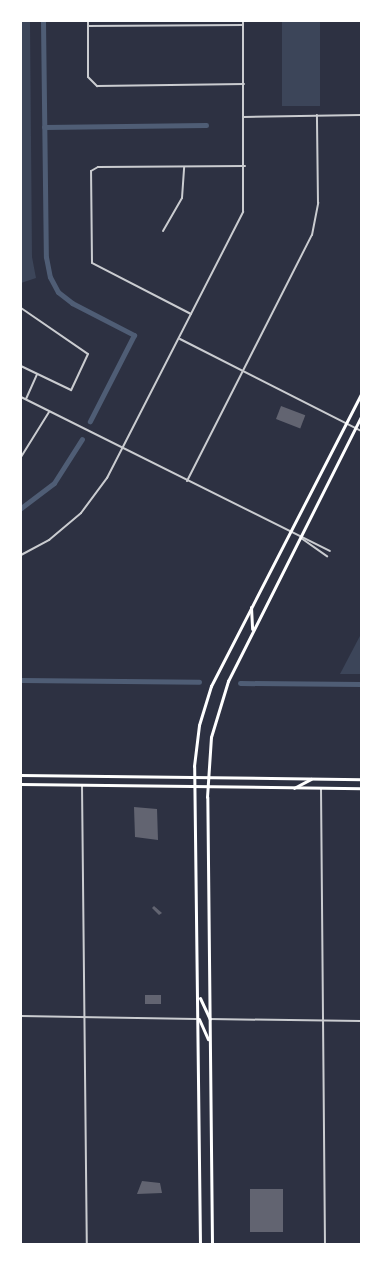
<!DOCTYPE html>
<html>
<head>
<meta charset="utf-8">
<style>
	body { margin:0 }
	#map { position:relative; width:382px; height:1265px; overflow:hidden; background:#2d3142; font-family:"Fira Sans",sans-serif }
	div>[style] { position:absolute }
	.green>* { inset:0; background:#3c4559; transform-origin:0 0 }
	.canal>* { height:5px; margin:-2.5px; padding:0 2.5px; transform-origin:2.5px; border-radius:2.5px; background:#4f5d75 }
	.building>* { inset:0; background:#626471; transform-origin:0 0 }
	.minor>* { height:2px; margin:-1px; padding:0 1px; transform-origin:1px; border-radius:1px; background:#caccd0 }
	.secondary>* { height:2.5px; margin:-1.25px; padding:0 1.25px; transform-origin:1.25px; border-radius:1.25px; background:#fff }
	.primary>* { height:3px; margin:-1.5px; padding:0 1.5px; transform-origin:1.5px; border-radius:1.5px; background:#fff }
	span { translate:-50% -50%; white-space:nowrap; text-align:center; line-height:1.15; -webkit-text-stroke:4.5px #fff; paint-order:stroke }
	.frame { position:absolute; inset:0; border:22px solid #fff; pointer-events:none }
</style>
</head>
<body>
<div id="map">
	<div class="green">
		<div style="clip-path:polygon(21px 21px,30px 21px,32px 257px,36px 278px,21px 283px)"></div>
		<div style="left:282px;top:21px;width:38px;height:85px"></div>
		<div style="clip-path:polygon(361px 634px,361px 674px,340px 674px)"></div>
	</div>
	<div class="canal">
		<div style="left:43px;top:21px;width:236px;rotate:89.3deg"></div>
		<div style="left:46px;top:257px;width:20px;rotate:79deg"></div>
		<div style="left:50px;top:277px;width:17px;rotate:62deg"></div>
		<div style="left:58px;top:292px;width:18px;rotate:38deg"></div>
		<div style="left:72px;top:303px;width:70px;rotate:27.3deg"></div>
		<div style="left:134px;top:335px;width:97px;rotate:117.1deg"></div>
		<div style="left:44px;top:127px;width:162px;rotate:-0.7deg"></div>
		<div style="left:21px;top:508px;width:41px;rotate:-37.1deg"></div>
		<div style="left:54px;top:483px;width:52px;rotate:-57.5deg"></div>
		<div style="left:21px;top:680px;width:178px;rotate:0.6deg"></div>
		<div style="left:240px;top:683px;width:121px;rotate:0.5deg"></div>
	</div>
	<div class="building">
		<div style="left:281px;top:406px;width:26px;height:14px;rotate:21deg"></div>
		<div style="clip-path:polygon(134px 807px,157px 809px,158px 840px,135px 837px)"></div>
		<div style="clip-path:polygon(154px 906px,162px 913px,159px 915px,152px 908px)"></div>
		<div style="left:145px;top:995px;width:16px;height:9px"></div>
		<div style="clip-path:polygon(142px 1181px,160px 1183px,162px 1193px,137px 1194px)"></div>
		<div style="left:250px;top:1189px;width:33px;height:43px"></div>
	</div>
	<div class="minor">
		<div style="left:88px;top:21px;width:56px;rotate:90deg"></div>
		<div style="left:88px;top:77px;width:13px;rotate:45deg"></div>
		<div style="left:97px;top:86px;width:147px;rotate:-0.8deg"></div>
		<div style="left:88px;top:26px;width:155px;rotate:-0.4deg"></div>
		<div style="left:244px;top:117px;width:117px;rotate:-1deg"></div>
		<div style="left:163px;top:231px;width:38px;rotate:-60deg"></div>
		<div style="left:182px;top:198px;width:31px;rotate:-86deg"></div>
		<div style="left:21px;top:308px;width:81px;rotate:34.5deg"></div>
		<div style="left:88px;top:354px;width:40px;rotate:115deg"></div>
		<div style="left:71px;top:390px;width:55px;rotate:-154.4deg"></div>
		<div style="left:191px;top:314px;width:111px;rotate:-152.7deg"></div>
		<div style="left:92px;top:263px;width:92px;rotate:-90.6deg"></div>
		<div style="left:91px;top:171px;width:8px;rotate:-30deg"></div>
		<div style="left:98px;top:167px;width:147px;rotate:-0.4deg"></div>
		<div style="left:180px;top:339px;width:203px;rotate:26.9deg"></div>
		<div style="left:21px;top:397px;width:345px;rotate:26.5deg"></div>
		<div style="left:26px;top:399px;width:27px;rotate:-66deg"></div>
		<div style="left:21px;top:457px;width:53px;rotate:-58.1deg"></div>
		<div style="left:187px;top:481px;width:276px;rotate:-63.1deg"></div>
		<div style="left:312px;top:235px;width:33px;rotate:-79deg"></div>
		<div style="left:318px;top:203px;width:88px;rotate:-90.7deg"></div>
		<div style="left:301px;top:538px;width:32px;rotate:35deg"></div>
		<div style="left:21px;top:555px;width:32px;rotate:-28deg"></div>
		<div style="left:49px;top:540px;width:42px;rotate:-40.2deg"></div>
		<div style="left:81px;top:513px;width:44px;rotate:-53.4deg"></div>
		<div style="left:107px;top:478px;width:299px;rotate:-62.9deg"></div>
		<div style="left:243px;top:212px;width:191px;rotate:-90deg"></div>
		<div style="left:21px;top:610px;width:12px;rotate:90deg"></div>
		<div style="left:82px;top:785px;width:459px;rotate:89.4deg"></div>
		<div style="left:321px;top:788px;width:456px;rotate:89.5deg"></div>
		<div style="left:21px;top:1016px;width:175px;rotate:1deg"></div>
		<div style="left:210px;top:1019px;width:151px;rotate:0.8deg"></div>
	</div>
	<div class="secondary">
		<div style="left:21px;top:775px;width:340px;rotate:0.7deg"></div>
		<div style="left:21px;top:784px;width:340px;rotate:0.7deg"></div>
		<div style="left:294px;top:788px;width:19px;rotate:-28deg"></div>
	</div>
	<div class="primary">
		<div style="left:251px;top:607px;width:22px;rotate:87deg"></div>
		<div style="left:200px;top:998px;width:23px;rotate:65deg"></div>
		<div style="left:199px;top:1019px;width:22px;rotate:66deg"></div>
		<div style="left:200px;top:1244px;width:478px;rotate:-90.7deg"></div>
		<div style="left:194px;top:766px;width:41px;rotate:-83deg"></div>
		<div style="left:199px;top:725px;width:41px;rotate:-72.9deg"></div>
		<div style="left:211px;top:686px;width:328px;rotate:-62.8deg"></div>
		<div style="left:212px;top:1244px;width:447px;rotate:-90.6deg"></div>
		<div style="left:207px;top:797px;width:60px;rotate:-86.2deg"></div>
		<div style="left:211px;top:737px;width:59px;rotate:-73.1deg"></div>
		<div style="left:228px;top:681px;width:296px;rotate:-63.3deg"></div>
	</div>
	<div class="frame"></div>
</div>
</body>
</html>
